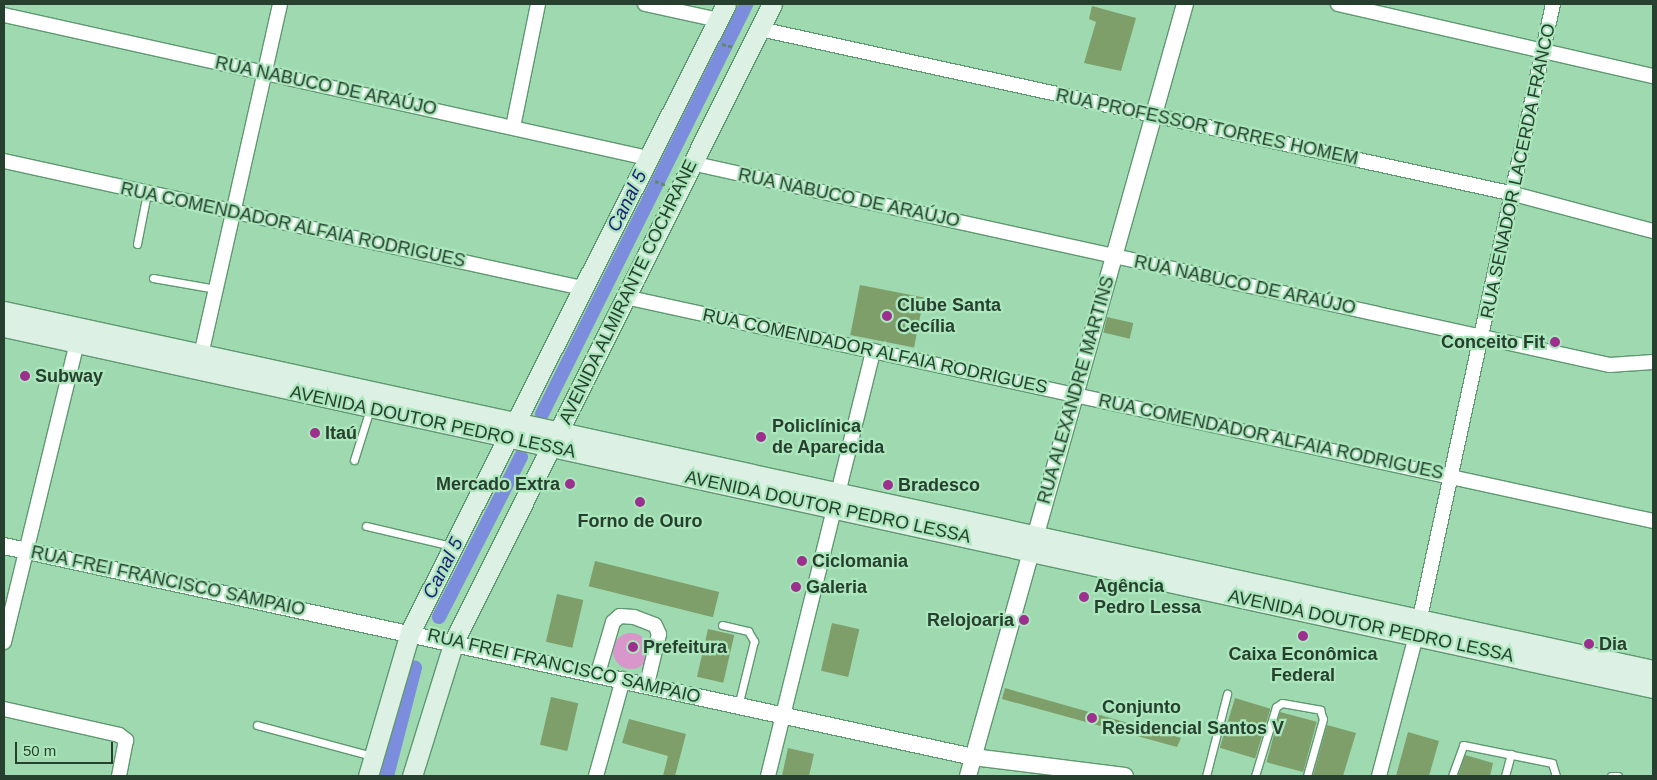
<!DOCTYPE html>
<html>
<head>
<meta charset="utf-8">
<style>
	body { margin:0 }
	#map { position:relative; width:1657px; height:780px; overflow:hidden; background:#9ed9b0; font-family:Helvetica,sans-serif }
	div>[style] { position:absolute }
	.green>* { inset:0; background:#d896cb }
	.round { border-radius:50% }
	.canal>* { height:14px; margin:-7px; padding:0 7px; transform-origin:7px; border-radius:7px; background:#7c8ddd }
	.building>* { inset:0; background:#7e9f6a; transform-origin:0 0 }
	.path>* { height:2.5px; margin-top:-1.25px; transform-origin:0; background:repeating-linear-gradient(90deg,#60896c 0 4px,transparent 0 6.5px) }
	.roads { filter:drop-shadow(1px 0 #5e9871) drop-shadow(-1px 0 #5e9871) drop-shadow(0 1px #5e9871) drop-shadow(0 -1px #5e9871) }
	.service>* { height:7px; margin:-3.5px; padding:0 3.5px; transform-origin:3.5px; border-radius:3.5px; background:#fff }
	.minor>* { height:14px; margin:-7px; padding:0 7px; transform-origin:7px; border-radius:7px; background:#fff }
	.tertiary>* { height:16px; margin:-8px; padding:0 8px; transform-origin:8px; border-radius:8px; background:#fff }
	.secondary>* { height:19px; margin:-9.5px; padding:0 9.5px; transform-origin:9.5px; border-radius:9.5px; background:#dcf1e3 }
	.dots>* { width:14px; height:14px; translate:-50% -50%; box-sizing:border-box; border:2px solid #abe6bc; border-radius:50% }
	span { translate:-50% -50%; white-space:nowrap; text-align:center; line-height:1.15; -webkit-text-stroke:4.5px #abe6bc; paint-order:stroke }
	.street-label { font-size:18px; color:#273f2e }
	.poi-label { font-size:18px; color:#273f2e; font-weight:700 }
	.left { translate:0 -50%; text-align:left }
	.right { translate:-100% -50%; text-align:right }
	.water-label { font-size:19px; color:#1d1a78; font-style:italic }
	.frame { position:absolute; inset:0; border:5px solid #273f2e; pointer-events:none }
	.scale { position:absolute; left:15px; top:742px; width:98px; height:22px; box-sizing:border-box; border:2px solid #273f2e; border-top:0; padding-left:6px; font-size:15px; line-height:18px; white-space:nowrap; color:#273f2e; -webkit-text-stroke:4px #abe6bc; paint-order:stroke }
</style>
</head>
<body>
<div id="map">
	<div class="green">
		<div class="round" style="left:613px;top:633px;width:36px;height:36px"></div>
	</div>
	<div class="canal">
		<div style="left:542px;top:414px;width:458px;rotate:-63.5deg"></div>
		<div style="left:439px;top:617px;width:180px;rotate:-62.9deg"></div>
		<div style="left:387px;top:776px;width:112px;rotate:-75.5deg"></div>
	</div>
	<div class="building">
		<div style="clip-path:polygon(1092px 6px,1136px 18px,1121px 71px,1084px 63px,1096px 22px,1089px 19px)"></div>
		<div style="left:860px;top:285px;width:65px;height:51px;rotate:11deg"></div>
		<div style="left:1107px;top:317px;width:27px;height:16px;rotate:13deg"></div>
		<div style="left:595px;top:561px;width:128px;height:26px;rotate:14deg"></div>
		<div style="left:557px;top:594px;width:27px;height:49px;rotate:13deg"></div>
		<div style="left:832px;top:623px;width:28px;height:49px;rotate:13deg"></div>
		<div style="left:708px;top:629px;width:27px;height:49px;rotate:13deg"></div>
		<div style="clip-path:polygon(1005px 688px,1181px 738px,1177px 747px,1002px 699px)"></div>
		<div style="left:551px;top:697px;width:28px;height:49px;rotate:13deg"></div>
		<div style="left:1235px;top:698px;width:37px;height:52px;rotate:17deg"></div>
		<div style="left:1280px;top:712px;width:38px;height:52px;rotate:15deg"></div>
		<div style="clip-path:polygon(629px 719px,686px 734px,675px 776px,663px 776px,668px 756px,622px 743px)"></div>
		<div style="clip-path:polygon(1327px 725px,1356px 733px,1343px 776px,1313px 776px)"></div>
		<div style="clip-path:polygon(1408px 732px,1439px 741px,1429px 776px,1396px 776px)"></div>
		<div style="clip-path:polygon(788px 748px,814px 754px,809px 776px,782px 776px)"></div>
		<div style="clip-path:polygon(1465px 755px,1493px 763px,1490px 776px,1458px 776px)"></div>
	</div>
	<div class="path">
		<div style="left:722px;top:44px;width:12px;rotate:14deg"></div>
		<div style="left:655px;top:181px;width:12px;rotate:20deg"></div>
	</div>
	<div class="roads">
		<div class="service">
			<div style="left:137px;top:244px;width:52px;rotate:-78.9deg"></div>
			<div style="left:153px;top:278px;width:64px;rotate:9.9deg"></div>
			<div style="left:354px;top:460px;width:53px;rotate:-72.6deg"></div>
			<div style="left:366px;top:526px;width:87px;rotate:13.2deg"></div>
			<div style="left:722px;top:625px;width:27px;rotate:13deg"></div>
			<div style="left:748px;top:631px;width:12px;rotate:59deg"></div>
			<div style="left:754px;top:641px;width:67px;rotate:103.8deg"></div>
			<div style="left:257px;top:725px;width:119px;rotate:15.1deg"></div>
			<div style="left:1206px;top:776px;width:85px;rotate:-75.6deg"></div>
			<div style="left:1255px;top:776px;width:72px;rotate:-73.1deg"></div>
			<div style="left:1276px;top:707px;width:7px;rotate:-34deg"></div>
			<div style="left:1282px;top:703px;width:39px;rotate:10deg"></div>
			<div style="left:1320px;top:710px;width:9px;rotate:72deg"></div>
			<div style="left:1323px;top:719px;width:59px;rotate:105.7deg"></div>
			<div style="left:1452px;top:776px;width:33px;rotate:-70deg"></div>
			<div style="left:1463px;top:745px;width:91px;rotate:11.4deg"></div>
			<div style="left:1552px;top:763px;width:14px;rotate:73deg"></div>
			<div style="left:1505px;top:776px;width:23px;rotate:-75deg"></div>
			<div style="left:1611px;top:776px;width:7px"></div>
		</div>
		<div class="minor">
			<div style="left:645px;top:4px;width:76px;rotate:12.2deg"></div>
			<div style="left:1338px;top:4px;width:323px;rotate:12.9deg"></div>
			<div style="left:4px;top:15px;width:660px;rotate:12.52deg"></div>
			<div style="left:760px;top:29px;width:772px;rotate:12.34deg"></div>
			<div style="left:1514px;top:194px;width:144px;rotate:14.9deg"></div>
			<div style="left:513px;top:127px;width:126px;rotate:-78.5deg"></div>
			<div style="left:4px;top:161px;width:592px;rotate:12.39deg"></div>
			<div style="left:691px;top:163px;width:941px;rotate:12.4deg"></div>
			<div style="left:1610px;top:365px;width:43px;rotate:-4deg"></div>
			<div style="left:625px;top:297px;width:1052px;rotate:12.29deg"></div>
			<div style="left:201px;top:355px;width:360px;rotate:-77.3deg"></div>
			<div style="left:4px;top:642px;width:308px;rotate:-76.3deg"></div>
			<div style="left:598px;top:673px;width:53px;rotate:-73.6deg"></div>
			<div style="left:613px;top:622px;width:9px;rotate:-41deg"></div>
			<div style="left:620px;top:616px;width:14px;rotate:4deg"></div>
			<div style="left:634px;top:617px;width:22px;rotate:21deg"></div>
			<div style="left:655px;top:625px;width:10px;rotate:66deg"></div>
			<div style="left:659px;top:634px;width:51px;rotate:103.5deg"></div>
			<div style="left:4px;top:709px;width:118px;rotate:12.7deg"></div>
			<div style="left:119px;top:735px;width:9px;rotate:36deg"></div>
			<div style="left:126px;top:740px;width:37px;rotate:101deg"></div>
			<div style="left:596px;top:776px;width:101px;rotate:-74.4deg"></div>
			<div style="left:768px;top:776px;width:438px;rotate:-76.1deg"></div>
			<div style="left:1379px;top:776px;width:145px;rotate:-75.2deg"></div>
			<div style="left:1416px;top:636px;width:647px;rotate:-77.77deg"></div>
		</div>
		<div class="tertiary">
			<div style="left:4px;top:546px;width:992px;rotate:12.28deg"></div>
			<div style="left:973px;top:757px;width:153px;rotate:7.1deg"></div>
			<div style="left:968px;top:776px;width:802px;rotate:-74.3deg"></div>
		</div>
		<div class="secondary">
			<div style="left:4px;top:311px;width:1688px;rotate:12.28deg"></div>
			<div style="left:4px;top:327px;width:1688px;rotate:12.35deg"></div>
			<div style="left:368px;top:776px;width:150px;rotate:-73.7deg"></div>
			<div style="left:410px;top:632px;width:703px;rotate:-63.29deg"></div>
			<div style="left:412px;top:776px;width:141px;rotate:-72.7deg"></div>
			<div style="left:454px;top:641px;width:712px;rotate:-63.47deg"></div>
		</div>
	</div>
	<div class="dots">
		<div style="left:887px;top:316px;background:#9d2f8e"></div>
		<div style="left:1555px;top:342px;background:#9d2f8e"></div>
		<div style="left:25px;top:376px;background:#9d2f8e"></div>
		<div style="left:315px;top:433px;background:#9d2f8e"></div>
		<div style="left:761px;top:437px;background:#9d2f8e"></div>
		<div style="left:570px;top:484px;background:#9d2f8e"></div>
		<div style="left:888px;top:485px;background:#9d2f8e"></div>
		<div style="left:640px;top:502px;background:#9d2f8e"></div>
		<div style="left:802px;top:561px;background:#9d2f8e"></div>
		<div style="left:796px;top:587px;background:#9d2f8e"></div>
		<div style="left:1084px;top:597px;background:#9d2f8e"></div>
		<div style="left:1024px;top:620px;background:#9d2f8e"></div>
		<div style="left:1303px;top:636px;background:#9d2f8e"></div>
		<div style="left:1589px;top:644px;background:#9d2f8e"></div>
		<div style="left:633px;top:647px;background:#9d2f8e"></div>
		<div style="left:1092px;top:718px;background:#9d2f8e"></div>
	</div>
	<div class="street-label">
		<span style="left:326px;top:86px;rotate:12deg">RUA NABUCO DE ARAÚJO</span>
		<span style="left:1207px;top:127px;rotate:12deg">RUA PROFESSOR TORRES HOMEM</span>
		<span style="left:1518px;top:171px;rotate:-78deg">RUA SENADOR LACERDA FRANCO</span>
		<span style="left:849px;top:198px;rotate:12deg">RUA NABUCO DE ARAÚJO</span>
		<span style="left:293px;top:225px;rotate:12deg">RUA COMENDADOR ALFAIA RODRIGUES</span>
		<span style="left:1245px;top:285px;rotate:12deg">RUA NABUCO DE ARAÚJO</span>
		<span style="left:628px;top:292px;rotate:-64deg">AVENIDA ALMIRANTE COCHRANE</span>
		<span style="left:875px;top:351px;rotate:12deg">RUA COMENDADOR ALFAIA RODRIGUES</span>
		<span style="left:1076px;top:390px;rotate:-74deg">RUA ALEXANDRE MARTINS</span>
		<span style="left:433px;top:422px;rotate:12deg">AVENIDA DOUTOR PEDRO LESSA</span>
		<span style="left:1271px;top:437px;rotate:12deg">RUA COMENDADOR ALFAIA RODRIGUES</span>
		<span style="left:828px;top:507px;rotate:12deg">AVENIDA DOUTOR PEDRO LESSA</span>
		<span style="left:168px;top:581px;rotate:12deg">RUA FREI FRANCISCO SAMPAIO</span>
		<span style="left:1371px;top:626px;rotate:12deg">AVENIDA DOUTOR PEDRO LESSA</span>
		<span style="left:564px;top:666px;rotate:13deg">RUA FREI FRANCISCO SAMPAIO</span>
	</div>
	<div class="poi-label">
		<span class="left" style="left:897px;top:316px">Clube Santa<br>Cecília</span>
		<span class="right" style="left:1545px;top:342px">Conceito Fit</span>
		<span class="left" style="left:35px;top:376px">Subway</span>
		<span class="left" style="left:772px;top:437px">Policlínica<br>de Aparecida</span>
		<span class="left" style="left:325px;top:433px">Itaú</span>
		<span class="right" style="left:560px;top:484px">Mercado Extra</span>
		<span class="left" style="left:898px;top:485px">Bradesco</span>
		<span style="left:640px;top:521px">Forno de Ouro</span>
		<span class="left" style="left:812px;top:561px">Ciclomania</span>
		<span class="left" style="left:806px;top:587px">Galeria</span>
		<span class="left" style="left:1094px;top:597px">Agência<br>Pedro Lessa</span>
		<span class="right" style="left:1014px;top:620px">Relojoaria</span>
		<span class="left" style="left:1599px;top:644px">Dia</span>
		<span class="left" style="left:643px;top:647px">Prefeitura</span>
		<span style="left:1303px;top:665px">Caixa Econômica<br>Federal</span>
		<span class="left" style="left:1102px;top:718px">Conjunto<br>Residencial Santos V</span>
	</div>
	<div class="water-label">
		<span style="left:627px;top:201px;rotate:-64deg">Canal 5</span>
		<span style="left:443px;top:568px;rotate:-63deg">Canal 5</span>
	</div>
	<div class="frame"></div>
	<div class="scale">50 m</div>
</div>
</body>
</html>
